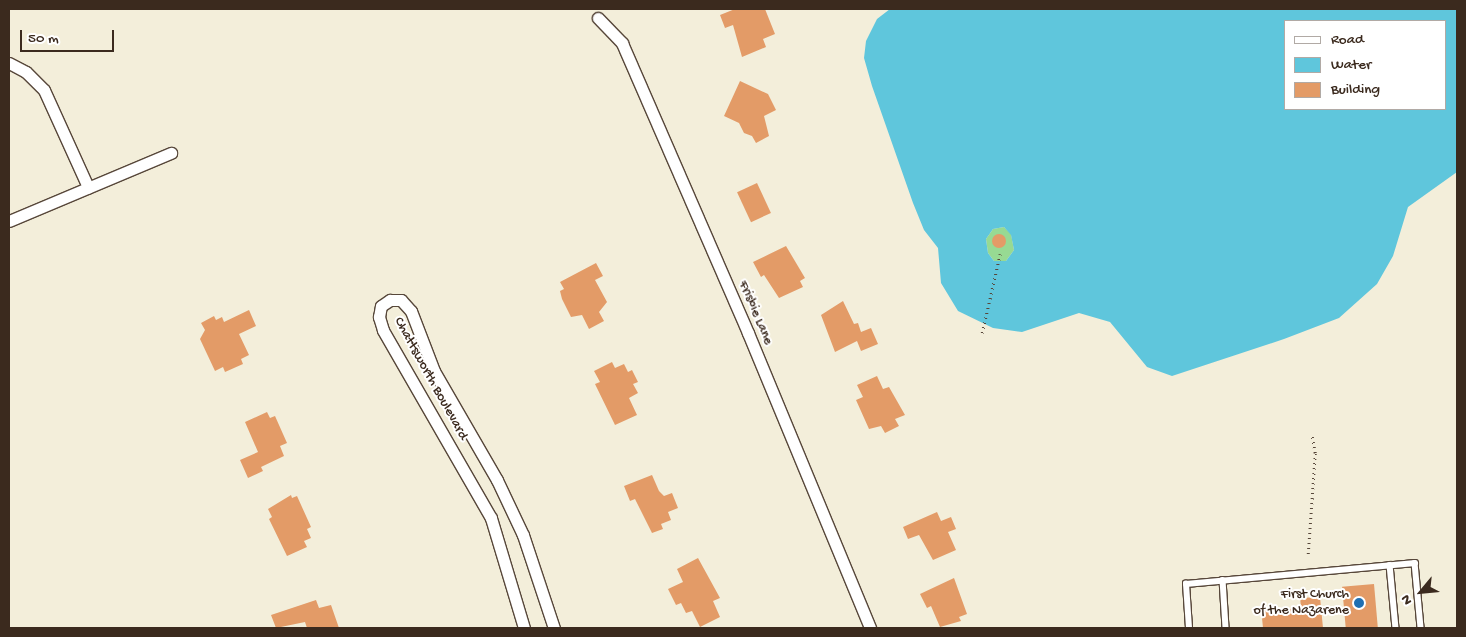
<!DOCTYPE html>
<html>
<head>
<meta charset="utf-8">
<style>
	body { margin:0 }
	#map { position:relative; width:1466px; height:637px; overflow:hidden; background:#f3eeda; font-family:"Gochi Hand",sans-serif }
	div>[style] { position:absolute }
	.green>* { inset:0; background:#97da93 }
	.water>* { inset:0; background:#5fc6dc }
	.building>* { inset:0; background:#e39b67; transform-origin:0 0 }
	.round { border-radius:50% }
	.path>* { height:2.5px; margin-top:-1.25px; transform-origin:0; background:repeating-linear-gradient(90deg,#57473a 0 1px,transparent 0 5px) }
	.roads { filter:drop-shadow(1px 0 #57473a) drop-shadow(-1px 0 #57473a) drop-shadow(0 1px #57473a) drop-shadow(0 -1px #57473a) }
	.lane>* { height:5.5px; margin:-2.75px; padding:0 2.75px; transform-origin:2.75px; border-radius:2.75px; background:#fff }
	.street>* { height:11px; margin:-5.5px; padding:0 5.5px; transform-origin:5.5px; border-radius:5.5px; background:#fff }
	.dots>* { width:14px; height:14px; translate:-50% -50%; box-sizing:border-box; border:2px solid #fff; border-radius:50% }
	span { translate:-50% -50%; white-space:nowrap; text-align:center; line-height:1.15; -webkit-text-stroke:4px #fff; paint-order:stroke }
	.street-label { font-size:14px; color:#3b2a1e }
	.poi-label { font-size:14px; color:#3b2a1e }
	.right { translate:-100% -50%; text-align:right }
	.frame { position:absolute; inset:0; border:10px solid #3b2a1e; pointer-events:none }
	.legend { position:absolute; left:1284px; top:20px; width:162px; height:90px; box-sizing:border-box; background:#fff; border:1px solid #b1aaa5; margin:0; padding:6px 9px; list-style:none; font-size:15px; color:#3b2a1e }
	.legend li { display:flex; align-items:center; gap:10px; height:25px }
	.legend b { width:25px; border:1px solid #b1aaa5 }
	.north { position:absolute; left:1396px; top:567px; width:50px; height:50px; -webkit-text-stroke:4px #fff; paint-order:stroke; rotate:242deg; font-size:14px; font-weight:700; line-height:20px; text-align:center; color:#3b2a1e }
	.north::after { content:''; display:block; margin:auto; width:18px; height:22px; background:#3b2a1e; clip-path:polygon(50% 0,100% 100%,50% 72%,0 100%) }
	.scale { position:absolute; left:20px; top:30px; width:94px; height:22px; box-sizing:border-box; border:2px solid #3b2a1e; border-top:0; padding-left:6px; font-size:15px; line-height:18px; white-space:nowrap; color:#3b2a1e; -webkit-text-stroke:4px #fff; paint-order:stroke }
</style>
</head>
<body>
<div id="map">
	<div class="green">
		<div style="clip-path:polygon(1004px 227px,1011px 234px,1014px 250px,1006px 261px,994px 261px,988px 253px,986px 239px,993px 229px)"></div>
	</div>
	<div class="water">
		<div style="clip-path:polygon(evenodd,890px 9px,1457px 9px,1457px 172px,1408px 207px,1393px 256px,1377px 284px,1339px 318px,1284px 339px,1172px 376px,1147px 367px,1110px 322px,1079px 313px,1022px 332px,993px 328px,958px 311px,941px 283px,938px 248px,924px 230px,913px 203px,872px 86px,864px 58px,866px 41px,877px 19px,890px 9px,1285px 21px,1445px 21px,1445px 109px,1285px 109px,1285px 21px,890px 9px,1004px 227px,1011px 235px,1014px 250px,1006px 261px,994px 261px,988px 253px,986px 239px,993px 229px,1004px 227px)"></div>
	</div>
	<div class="building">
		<div style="clip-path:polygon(735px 9px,765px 9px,775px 34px,763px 39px,766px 47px,742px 57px,733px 25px,725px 28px,720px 15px)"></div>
		<div style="clip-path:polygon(740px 81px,768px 94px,776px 110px,764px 116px,769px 136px,756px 143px,752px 136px,744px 133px,739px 123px,724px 116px)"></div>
		<div style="left:757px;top:183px;width:33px;height:22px;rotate:65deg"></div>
		<div class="round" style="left:992px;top:234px;width:14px;height:14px"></div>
		<div style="clip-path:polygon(786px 246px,805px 278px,800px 281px,803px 287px,779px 298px,764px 275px,761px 277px,753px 262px)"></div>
		<div style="clip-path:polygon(596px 263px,603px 276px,595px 280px,607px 302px,599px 312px,604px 321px,589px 329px,582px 315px,571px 317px,562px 299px,560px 291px,564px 289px,560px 282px)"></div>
		<div style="clip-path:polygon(843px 301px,854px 324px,858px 323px,861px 332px,871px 328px,878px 344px,861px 351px,857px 341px,835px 352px,821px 315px)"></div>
		<div style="clip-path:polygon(249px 310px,256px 326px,239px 334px,249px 355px,241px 359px,243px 364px,225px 372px,223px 367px,215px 371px,200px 339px,205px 330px,201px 323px,214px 316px,216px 320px,222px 317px,224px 322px)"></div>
		<div style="clip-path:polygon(612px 362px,615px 368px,624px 364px,628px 372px,632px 370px,638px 382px,633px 384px,638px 393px,629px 398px,637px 415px,615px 425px,595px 384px,600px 382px,594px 371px)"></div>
		<div style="clip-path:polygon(877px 376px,883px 389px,889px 387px,905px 415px,895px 419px,899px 426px,885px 433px,881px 426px,869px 429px,856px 400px,863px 397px,857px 385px)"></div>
		<div style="clip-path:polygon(267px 412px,270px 418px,275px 416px,287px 443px,280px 446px,284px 456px,261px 467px,263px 471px,248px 478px,240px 460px,258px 452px,245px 422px)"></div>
		<div style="clip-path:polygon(652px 475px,659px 491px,664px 496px,672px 493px,678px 508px,668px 512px,671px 520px,661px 524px,663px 529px,652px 533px,635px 499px,630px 501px,624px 486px)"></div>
		<div style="clip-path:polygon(291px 495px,292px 498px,297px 496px,311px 527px,307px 529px,311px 538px,304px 541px,307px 547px,287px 556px,269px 519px,272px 517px,268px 509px)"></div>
		<div style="clip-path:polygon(937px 512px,941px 521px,951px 517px,956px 529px,948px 532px,956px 550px,933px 560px,919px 535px,908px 539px,903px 527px)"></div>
		<div style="clip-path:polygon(698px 558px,720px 598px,713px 601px,720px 617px,700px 627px,692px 611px,686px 613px,681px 603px,676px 605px,668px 589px,683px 582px,677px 569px)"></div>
		<div style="clip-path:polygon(954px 578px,967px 614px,959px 617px,961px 621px,940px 627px,931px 606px,927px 608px,920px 594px)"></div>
		<div style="left:1374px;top:584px;width:44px;height:32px;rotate:85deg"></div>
		<div style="clip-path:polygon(1320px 597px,1323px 628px,1263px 628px,1261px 608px,1293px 609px,1301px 607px,1300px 598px)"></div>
		<div style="clip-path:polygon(316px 600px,319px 608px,331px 605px,339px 628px,307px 628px,305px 622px,276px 628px,271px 615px)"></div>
	</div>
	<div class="path">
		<div style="left:982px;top:333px;width:81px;rotate:-77.2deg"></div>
		<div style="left:1308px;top:554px;width:101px;rotate:-86deg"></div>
		<div style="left:1315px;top:453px;width:17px;rotate:-100deg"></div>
	</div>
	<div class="roads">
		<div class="lane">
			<div style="left:1390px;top:565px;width:63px;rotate:84.6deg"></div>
			<div style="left:1223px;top:580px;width:48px;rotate:86.4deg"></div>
			<div style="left:1189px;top:628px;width:44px;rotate:-93.9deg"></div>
			<div style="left:1186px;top:584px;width:230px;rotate:-5.2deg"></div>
			<div style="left:1415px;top:563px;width:65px;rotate:84.7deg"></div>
		</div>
		<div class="street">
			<div style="left:598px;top:18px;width:35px;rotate:46deg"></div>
			<div style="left:622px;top:43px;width:316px;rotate:66.5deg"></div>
			<div style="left:748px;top:333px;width:319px;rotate:67.5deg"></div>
			<div style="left:9px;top:63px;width:19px;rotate:28deg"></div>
			<div style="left:26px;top:72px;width:25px;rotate:45deg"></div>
			<div style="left:44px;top:90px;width:107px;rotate:65.6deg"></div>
			<div style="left:9px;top:221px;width:176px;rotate:-22.8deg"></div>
			<div style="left:524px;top:628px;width:115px;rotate:-106.7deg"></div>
			<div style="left:491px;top:518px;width:217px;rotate:-119.9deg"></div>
			<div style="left:383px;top:330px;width:14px;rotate:-107deg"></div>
			<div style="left:379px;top:317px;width:11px;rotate:-80deg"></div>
			<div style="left:381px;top:306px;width:11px;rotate:-34deg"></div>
			<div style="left:390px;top:300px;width:11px"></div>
			<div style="left:401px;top:300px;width:15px;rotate:48deg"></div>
			<div style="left:411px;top:311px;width:64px;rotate:69deg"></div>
			<div style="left:434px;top:371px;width:126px;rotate:60deg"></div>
			<div style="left:497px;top:480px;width:61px;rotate:64.7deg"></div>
			<div style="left:523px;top:535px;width:98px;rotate:71.6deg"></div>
		</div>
	</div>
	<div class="dots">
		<div style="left:1359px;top:603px;background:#1f6fb2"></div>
	</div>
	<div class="street-label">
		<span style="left:755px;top:313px;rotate:67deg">Frisbie Lane</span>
		<span style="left:430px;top:379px;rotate:61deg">Chattsworth Boulevard</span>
	</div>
	<div class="poi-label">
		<span class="right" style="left:1349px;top:603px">First Church<br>of the Nazarene</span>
	</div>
	<div class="frame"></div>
	<ul class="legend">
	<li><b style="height:6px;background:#fff"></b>Road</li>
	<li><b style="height:14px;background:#5fc6dc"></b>Water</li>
	<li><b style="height:14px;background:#e39b67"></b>Building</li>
	</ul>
	<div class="north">N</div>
	<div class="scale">50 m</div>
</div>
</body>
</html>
